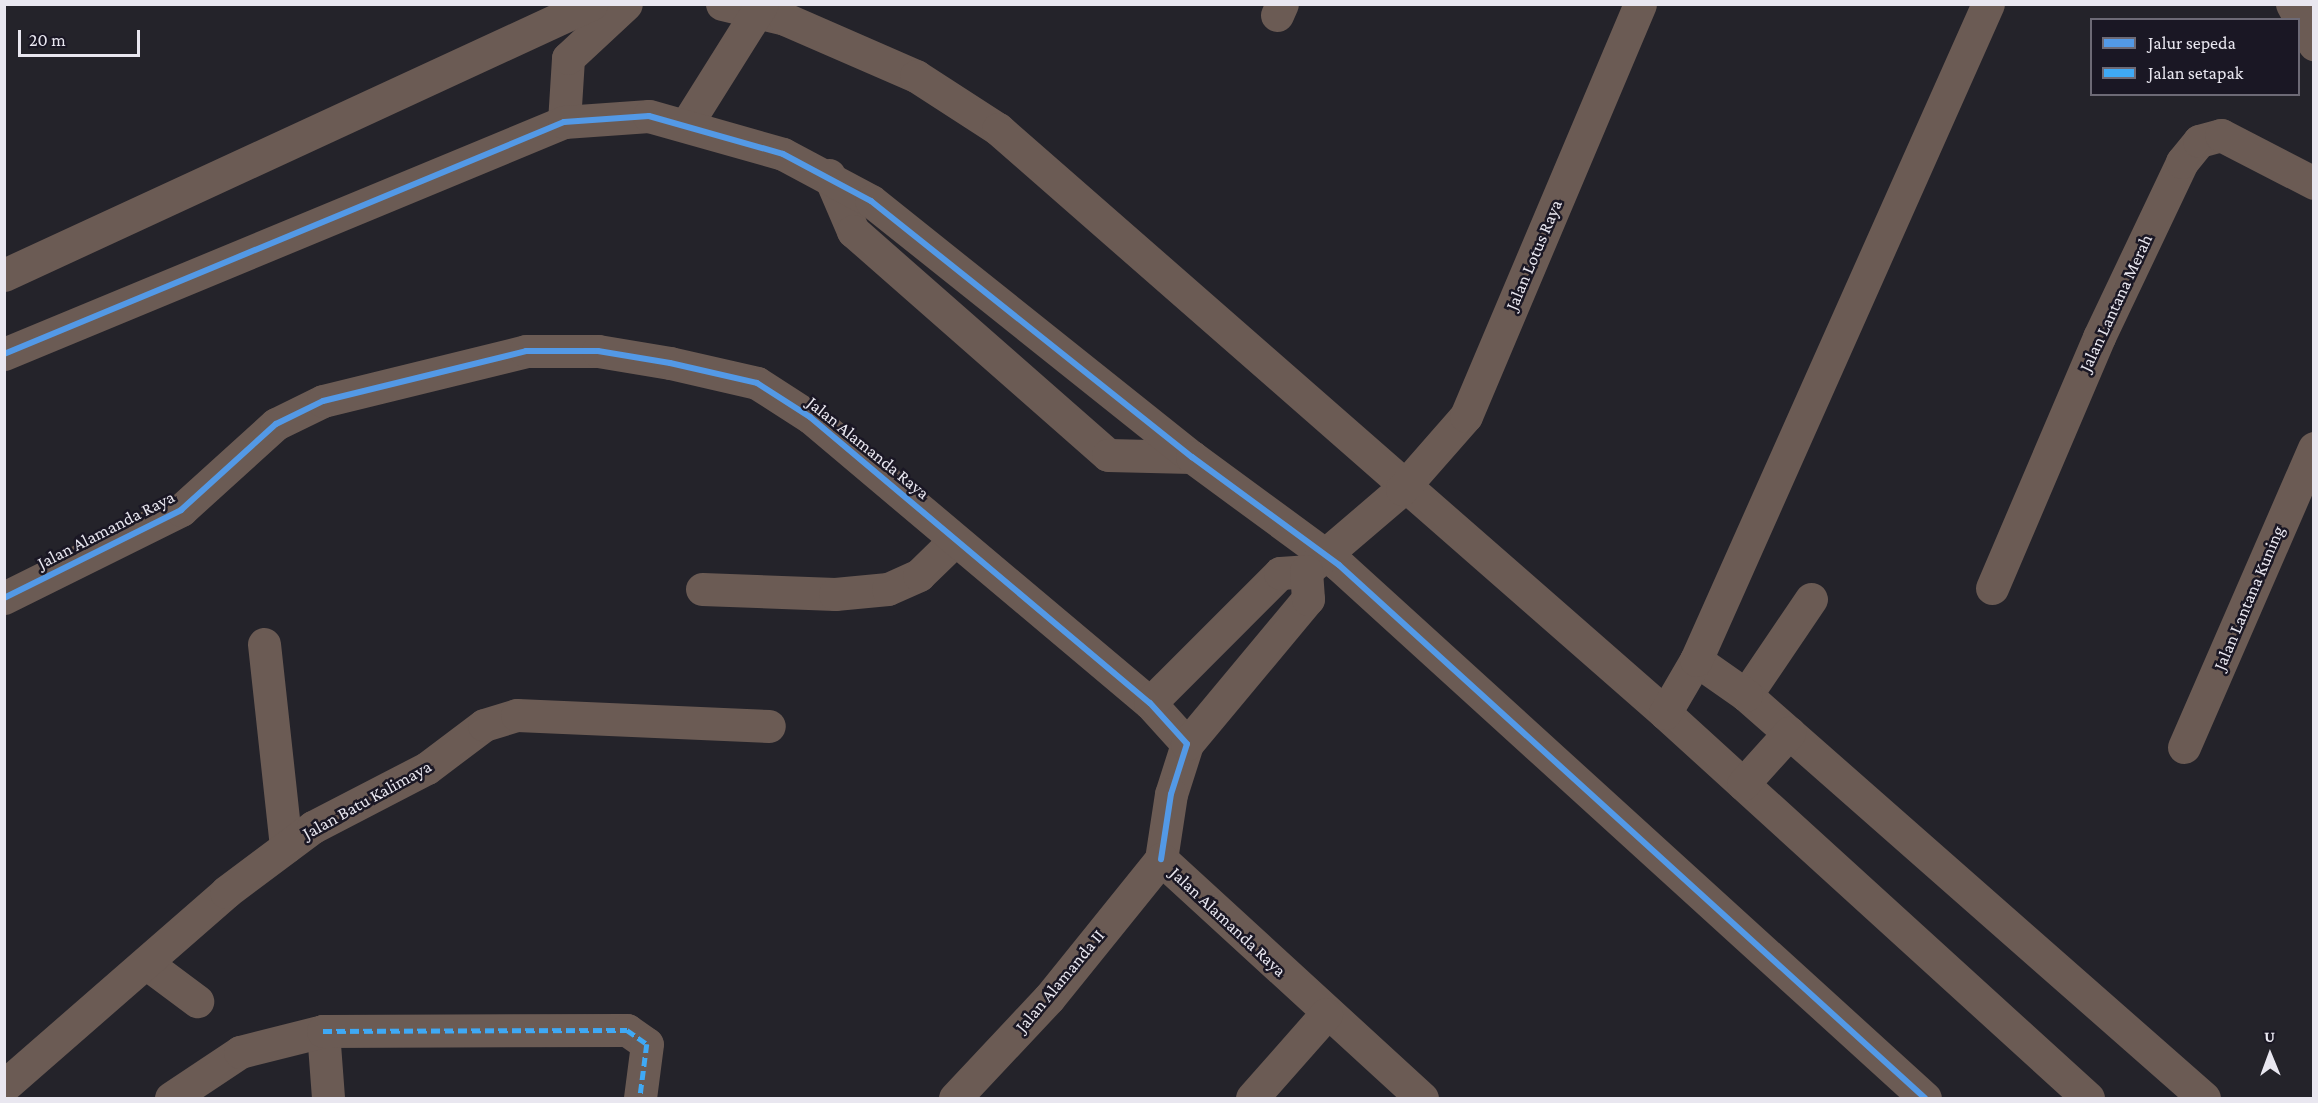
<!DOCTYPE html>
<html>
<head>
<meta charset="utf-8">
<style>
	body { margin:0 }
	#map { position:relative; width:2318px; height:1103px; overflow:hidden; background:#24232a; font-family:"Crimson Pro",serif }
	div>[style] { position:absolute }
	.minor>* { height:33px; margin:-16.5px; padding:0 16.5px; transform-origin:16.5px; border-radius:16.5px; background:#6b5b54 }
	.quiet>* { height:4.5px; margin-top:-2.25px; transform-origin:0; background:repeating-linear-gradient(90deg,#3fa9f5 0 9px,transparent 0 13.5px) }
	.cycleway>* { height:6px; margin:-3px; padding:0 3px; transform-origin:3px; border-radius:3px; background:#5399e6 }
	span { translate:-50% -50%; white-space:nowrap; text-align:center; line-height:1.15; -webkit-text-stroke:5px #1a1724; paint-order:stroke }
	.street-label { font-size:18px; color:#e9e7f0 }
	.frame { position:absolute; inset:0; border:6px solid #e9e7f0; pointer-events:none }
	.legend { position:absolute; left:2090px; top:18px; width:210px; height:78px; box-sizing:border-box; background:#1a1724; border:2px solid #6d6a76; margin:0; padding:8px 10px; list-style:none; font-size:18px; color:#e9e7f0 }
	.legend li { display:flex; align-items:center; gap:12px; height:30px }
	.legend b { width:30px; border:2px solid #6d6a76 }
	.north { position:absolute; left:2240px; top:1025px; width:60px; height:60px; -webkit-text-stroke:4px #1a1724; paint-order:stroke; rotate:359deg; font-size:16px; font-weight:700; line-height:24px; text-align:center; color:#e9e7f0 }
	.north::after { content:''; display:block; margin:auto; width:21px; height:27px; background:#e9e7f0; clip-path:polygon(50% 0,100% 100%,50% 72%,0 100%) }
	.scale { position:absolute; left:18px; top:30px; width:122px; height:27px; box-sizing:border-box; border:3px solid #e9e7f0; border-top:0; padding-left:8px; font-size:18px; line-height:21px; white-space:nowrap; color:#e9e7f0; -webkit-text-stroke:4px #1a1724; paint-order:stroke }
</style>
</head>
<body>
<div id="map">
	<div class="minor">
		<div style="left:722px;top:4px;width:65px;rotate:13.4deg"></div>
		<div style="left:785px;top:19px;width:143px;rotate:23.5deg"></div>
		<div style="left:916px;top:76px;width:98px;rotate:32.9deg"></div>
		<div style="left:998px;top:129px;width:887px;rotate:41.2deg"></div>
		<div style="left:1665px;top:713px;width:572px;rotate:42.31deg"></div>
		<div style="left:2292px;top:4px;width:46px;rotate:61.2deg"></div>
		<div style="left:1277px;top:15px;width:12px;rotate:-66deg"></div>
		<div style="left:564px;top:122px;width:64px;rotate:-86.4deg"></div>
		<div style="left:568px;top:58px;width:79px;rotate:-43deg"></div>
		<div style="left:686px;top:125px;width:143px;rotate:-57.9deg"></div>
		<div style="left:829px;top:175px;width:61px;rotate:66.8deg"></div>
		<div style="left:853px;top:231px;width:339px;rotate:41.3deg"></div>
		<div style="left:1108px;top:455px;width:84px;rotate:1.4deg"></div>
		<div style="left:4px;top:275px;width:647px;rotate:-24.78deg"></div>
		<div style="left:4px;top:354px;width:606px;rotate:-22.5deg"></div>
		<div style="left:564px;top:122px;width:85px;rotate:-4deg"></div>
		<div style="left:649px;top:116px;width:139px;rotate:15.8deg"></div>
		<div style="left:783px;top:154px;width:100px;rotate:28.1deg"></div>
		<div style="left:871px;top:201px;width:411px;rotate:38.6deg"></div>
		<div style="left:1192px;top:457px;width:182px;rotate:36.3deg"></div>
		<div style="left:1339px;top:565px;width:792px;rotate:42.29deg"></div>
		<div style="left:1992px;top:588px;width:273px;rotate:-66.9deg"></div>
		<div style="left:2099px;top:337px;width:194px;rotate:-64.6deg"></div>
		<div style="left:2182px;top:162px;width:27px;rotate:-51deg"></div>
		<div style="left:2199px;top:141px;width:23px;rotate:-15deg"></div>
		<div style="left:2221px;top:135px;width:105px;rotate:27.3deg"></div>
		<div style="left:702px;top:589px;width:133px;rotate:2.2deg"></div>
		<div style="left:835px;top:594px;width:53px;rotate:-5.4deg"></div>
		<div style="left:888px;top:589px;width:34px;rotate:-24deg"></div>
		<div style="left:919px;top:575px;width:50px;rotate:-44.2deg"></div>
		<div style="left:4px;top:598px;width:198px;rotate:-26.4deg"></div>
		<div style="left:181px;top:510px;width:128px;rotate:-42.2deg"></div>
		<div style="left:276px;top:424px;width:52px;rotate:-26.1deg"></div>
		<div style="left:323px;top:401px;width:209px;rotate:-13.8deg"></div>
		<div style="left:526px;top:351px;width:72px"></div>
		<div style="left:598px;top:351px;width:73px;rotate:9.5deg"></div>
		<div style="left:670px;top:363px;width:89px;rotate:12.9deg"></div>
		<div style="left:757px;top:383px;width:63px;rotate:32.7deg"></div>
		<div style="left:810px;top:417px;width:444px;rotate:40.1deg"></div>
		<div style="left:1150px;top:703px;width:55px;rotate:47.9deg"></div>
		<div style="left:1187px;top:744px;width:52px;rotate:107.7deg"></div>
		<div style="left:1171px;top:794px;width:66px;rotate:98.7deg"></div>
		<div style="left:1811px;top:599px;width:116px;rotate:124.1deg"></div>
		<div style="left:1746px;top:695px;width:610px;rotate:41.34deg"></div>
		<div style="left:264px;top:644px;width:204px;rotate:83.8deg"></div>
		<div style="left:1696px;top:660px;width:61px;rotate:35deg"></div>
		<div style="left:1150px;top:703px;width:184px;rotate:-45deg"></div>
		<div style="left:1280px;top:573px;width:26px;rotate:-4deg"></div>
		<div style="left:1306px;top:571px;width:126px;rotate:-40.5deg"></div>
		<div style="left:1402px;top:489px;width:97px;rotate:-48.8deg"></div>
		<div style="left:1466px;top:416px;width:447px;rotate:-67.1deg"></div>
		<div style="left:1665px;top:713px;width:61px;rotate:-59.7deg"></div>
		<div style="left:1696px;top:660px;width:718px;rotate:-66.01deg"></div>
		<div style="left:1187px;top:744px;width:189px;rotate:-50.2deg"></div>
		<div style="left:1308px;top:599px;width:28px;rotate:-94deg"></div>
		<div style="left:2184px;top:747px;width:326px;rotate:-66.5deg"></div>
		<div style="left:1743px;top:784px;width:69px;rotate:-48deg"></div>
		<div style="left:1161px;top:859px;width:354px;rotate:42.5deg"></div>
		<div style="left:146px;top:963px;width:64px;rotate:36.7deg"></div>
		<div style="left:323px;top:1031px;width:67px;rotate:85.7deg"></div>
		<div style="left:4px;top:1086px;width:295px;rotate:-41.1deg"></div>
		<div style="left:226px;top:892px;width:109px;rotate:-36.8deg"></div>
		<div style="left:313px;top:827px;width:128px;rotate:-27.4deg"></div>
		<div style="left:427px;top:768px;width:71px;rotate:-37deg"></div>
		<div style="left:484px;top:725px;width:34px;rotate:-17deg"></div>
		<div style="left:517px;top:715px;width:252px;rotate:2.5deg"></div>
		<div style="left:171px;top:1098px;width:83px;rotate:-33.7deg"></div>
		<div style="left:240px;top:1052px;width:86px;rotate:-14.2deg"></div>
		<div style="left:323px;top:1031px;width:304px;rotate:-0.2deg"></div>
		<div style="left:627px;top:1030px;width:24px;rotate:35deg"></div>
		<div style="left:647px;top:1044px;width:54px;rotate:97.4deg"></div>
		<div style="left:955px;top:1098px;width:137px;rotate:-46.8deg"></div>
		<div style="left:1049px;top:998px;width:179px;rotate:-51.1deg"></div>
		<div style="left:1252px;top:1098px;width:112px;rotate:-48.6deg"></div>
	</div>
	<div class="quiet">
		<div style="left:323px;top:1031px;width:304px;rotate:-0.2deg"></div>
		<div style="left:627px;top:1030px;width:24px;rotate:35deg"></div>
		<div style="left:647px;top:1044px;width:54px;rotate:97.4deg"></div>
	</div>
	<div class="cycleway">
		<div style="left:4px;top:354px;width:606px;rotate:-22.5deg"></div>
		<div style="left:564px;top:122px;width:85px;rotate:-4deg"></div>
		<div style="left:649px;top:116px;width:139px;rotate:15.8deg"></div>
		<div style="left:783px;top:154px;width:100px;rotate:28.1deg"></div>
		<div style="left:871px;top:201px;width:411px;rotate:38.6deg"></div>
		<div style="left:1192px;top:457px;width:182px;rotate:36.3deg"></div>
		<div style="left:1339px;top:565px;width:792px;rotate:42.29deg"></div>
		<div style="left:4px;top:598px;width:198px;rotate:-26.4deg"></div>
		<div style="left:181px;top:510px;width:128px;rotate:-42.2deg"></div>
		<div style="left:276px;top:424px;width:52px;rotate:-26.1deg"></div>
		<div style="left:323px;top:401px;width:209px;rotate:-13.8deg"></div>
		<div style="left:526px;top:351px;width:72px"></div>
		<div style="left:598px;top:351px;width:73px;rotate:9.5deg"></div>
		<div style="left:670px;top:363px;width:89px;rotate:12.9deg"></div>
		<div style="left:757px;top:383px;width:63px;rotate:32.7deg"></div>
		<div style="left:810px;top:417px;width:444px;rotate:40.1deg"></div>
		<div style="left:1150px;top:703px;width:55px;rotate:47.9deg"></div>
		<div style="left:1187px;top:744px;width:52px;rotate:107.7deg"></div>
		<div style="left:1171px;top:794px;width:66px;rotate:98.7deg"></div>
	</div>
	<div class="street-label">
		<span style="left:1534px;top:255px;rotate:-67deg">Jalan Lotus Raya</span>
		<span style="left:2116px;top:303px;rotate:-65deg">Jalan Lantana Merah</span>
		<span style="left:868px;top:448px;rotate:39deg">Jalan Alamanda Raya</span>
		<span style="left:106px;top:530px;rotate:-27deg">Jalan Alamanda Raya</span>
		<span style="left:2249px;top:598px;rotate:-67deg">Jalan Lantana Kuning</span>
		<span style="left:367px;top:800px;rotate:-29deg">Jalan Batu Kalimaya</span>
		<span style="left:1228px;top:922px;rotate:43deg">Jalan Alamanda Raya</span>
		<span style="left:1060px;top:981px;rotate:-50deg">Jalan Alamanda II</span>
	</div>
	<div class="frame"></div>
	<ul class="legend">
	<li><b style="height:8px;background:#5399e6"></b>Jalur sepeda</li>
	<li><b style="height:8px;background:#3fa9f5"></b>Jalan setapak</li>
	</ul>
	<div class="north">U</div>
	<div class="scale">20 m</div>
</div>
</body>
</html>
